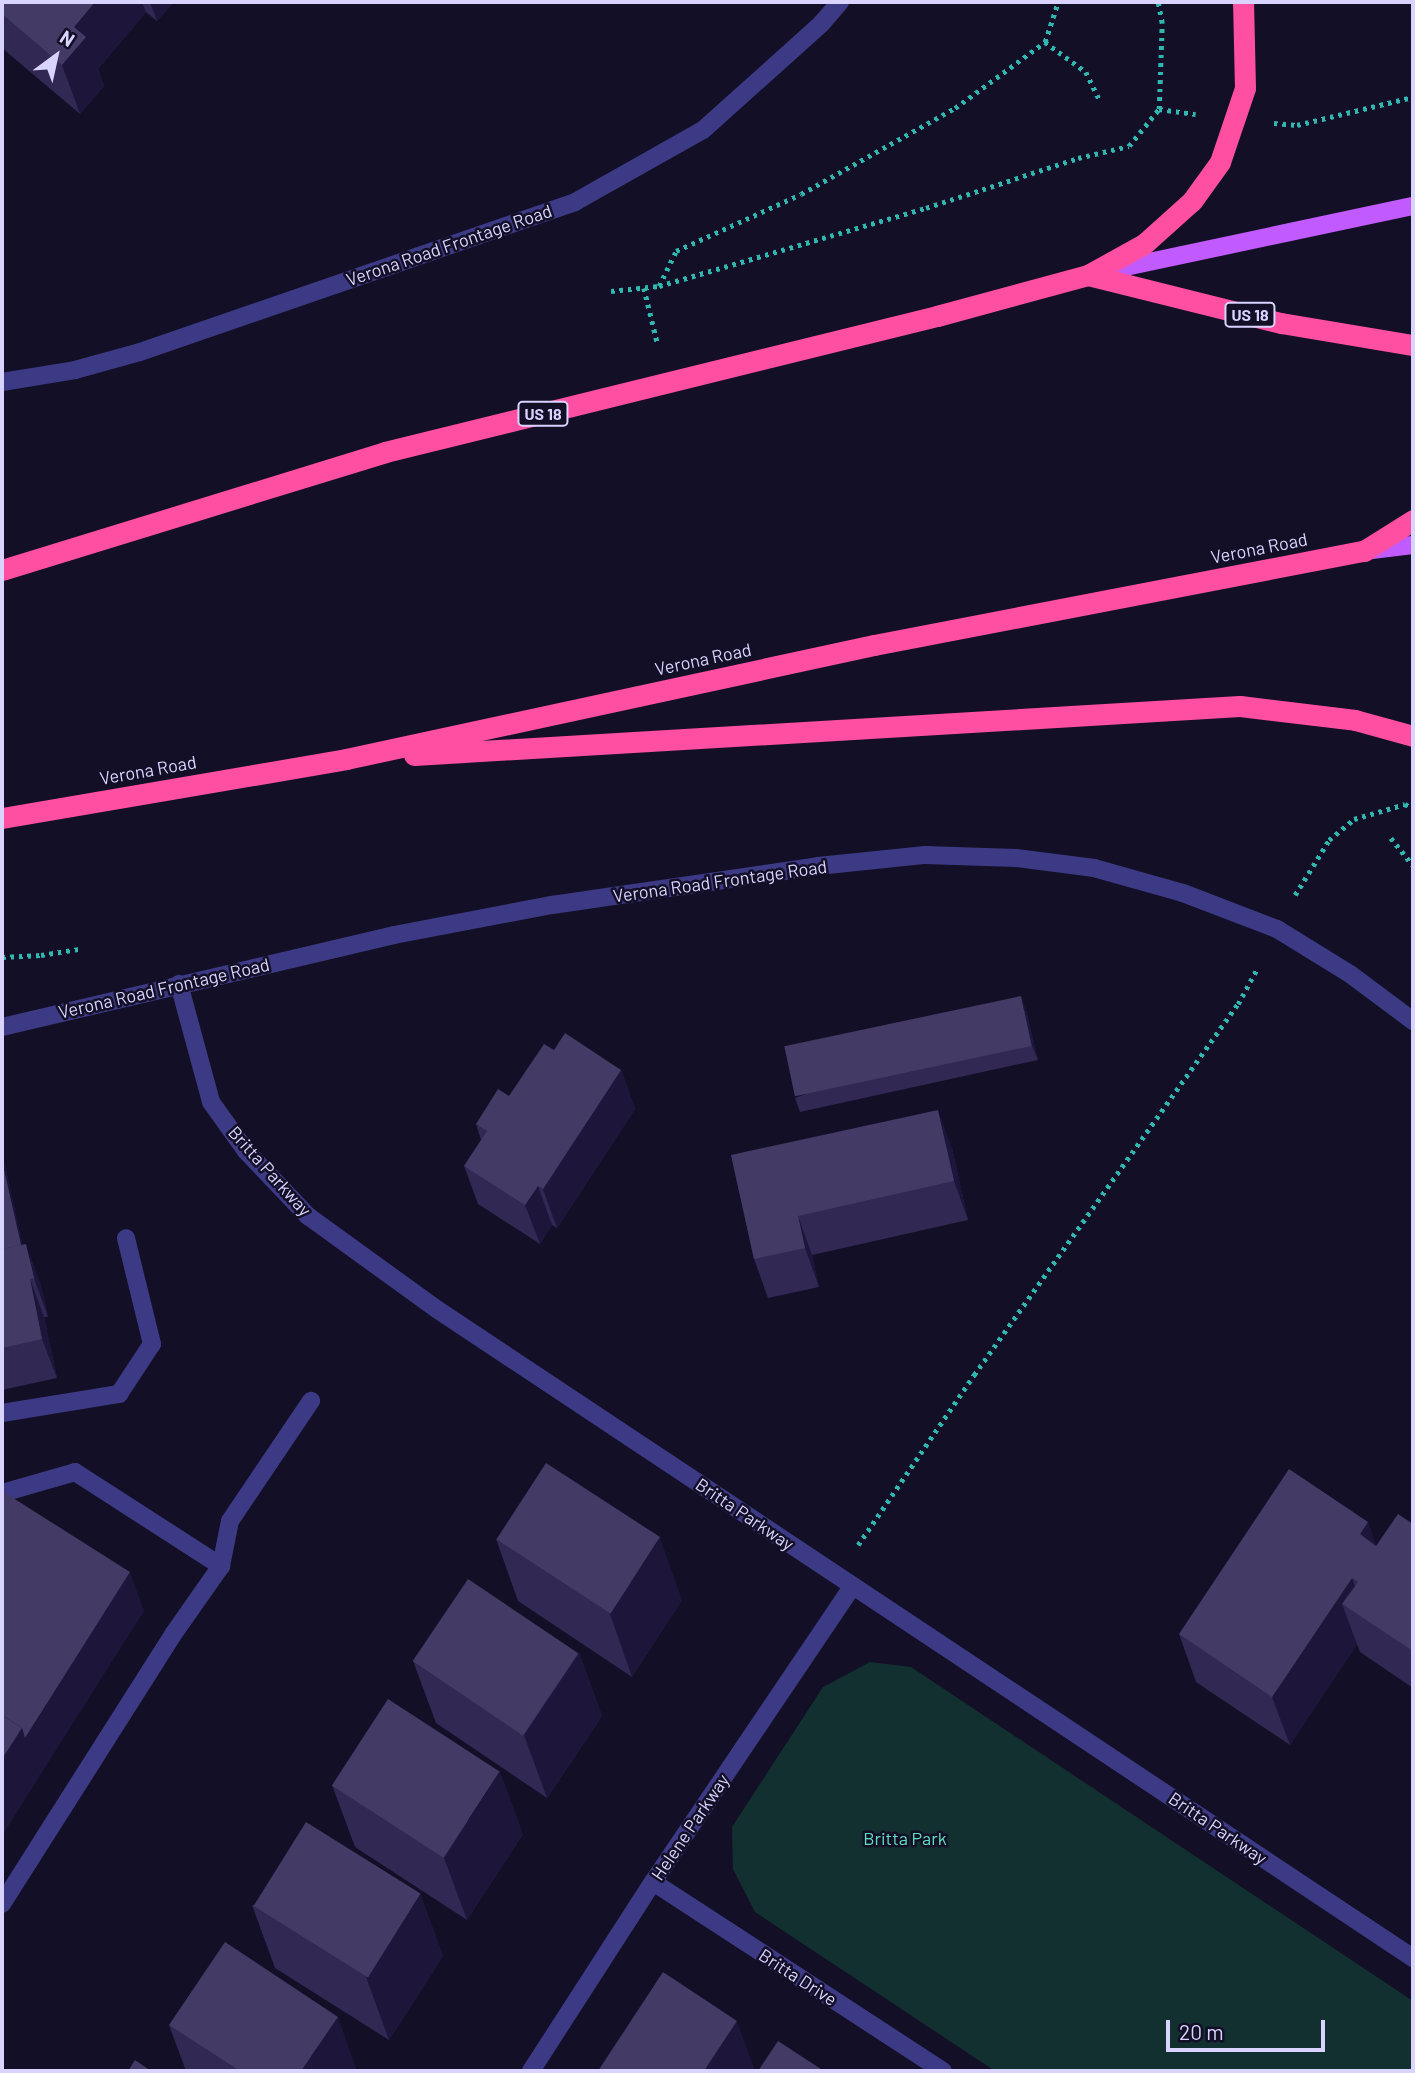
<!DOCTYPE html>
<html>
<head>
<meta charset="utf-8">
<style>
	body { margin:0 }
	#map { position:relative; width:1415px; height:2073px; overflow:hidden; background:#130f26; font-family:Barlow,sans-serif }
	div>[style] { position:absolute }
	.green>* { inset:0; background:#12302f }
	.path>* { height:4.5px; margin-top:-2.25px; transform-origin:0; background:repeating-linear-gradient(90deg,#2fb8b0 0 3.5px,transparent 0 8.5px) }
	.minor>* { height:18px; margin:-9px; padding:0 9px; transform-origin:9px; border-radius:9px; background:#3d3a85 }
	.major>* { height:18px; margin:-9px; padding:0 9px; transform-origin:9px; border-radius:9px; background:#c25bff }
	.highway>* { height:21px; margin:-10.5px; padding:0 10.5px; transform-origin:10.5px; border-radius:10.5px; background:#ff4fa3 }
	.wall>* { inset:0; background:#312854 }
	.shaded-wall>* { inset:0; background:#1d163a }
	.building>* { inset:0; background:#433a66; transform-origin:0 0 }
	span { translate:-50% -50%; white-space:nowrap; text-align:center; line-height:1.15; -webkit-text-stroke:5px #130f26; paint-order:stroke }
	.shield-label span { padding:2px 5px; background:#130f26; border:2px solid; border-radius:5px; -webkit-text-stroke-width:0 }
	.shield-label { font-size:16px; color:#d9d4ff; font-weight:700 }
	.street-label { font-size:18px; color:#d9d4ff }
	.park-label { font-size:18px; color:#5fe0c0 }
	.frame { position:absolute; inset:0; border:4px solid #d9d4ff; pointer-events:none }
	.north { position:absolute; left:21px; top:21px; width:70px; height:70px; -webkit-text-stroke:5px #130f26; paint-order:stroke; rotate:33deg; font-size:19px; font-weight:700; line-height:28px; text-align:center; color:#d9d4ff }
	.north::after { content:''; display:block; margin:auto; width:24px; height:32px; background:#d9d4ff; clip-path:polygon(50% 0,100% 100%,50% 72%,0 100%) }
	.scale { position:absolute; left:1166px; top:2020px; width:159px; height:32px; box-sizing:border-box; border:4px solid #d9d4ff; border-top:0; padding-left:9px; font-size:21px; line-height:24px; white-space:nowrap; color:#d9d4ff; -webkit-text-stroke:5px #130f26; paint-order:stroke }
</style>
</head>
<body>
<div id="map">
	<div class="green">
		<div style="clip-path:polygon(870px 1662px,911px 1667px,1413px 2001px,1413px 2071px,995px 2071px,755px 1912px,733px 1869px,732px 1827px,823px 1687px)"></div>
	</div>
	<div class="path">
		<div style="left:1045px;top:42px;width:51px;rotate:36.2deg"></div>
		<div style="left:1086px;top:72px;width:32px;rotate:64deg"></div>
		<div style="left:1159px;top:109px;width:37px;rotate:8deg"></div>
		<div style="left:1274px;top:123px;width:23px;rotate:5deg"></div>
		<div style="left:1297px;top:125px;width:119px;rotate:-13.6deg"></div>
		<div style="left:659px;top:286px;width:39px;rotate:-64deg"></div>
		<div style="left:676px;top:251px;width:137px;rotate:-24.5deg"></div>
		<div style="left:801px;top:194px;width:176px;rotate:-29.2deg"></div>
		<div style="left:955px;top:108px;width:112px;rotate:-36.3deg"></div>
		<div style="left:1045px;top:42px;width:42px;rotate:-72deg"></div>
		<div style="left:644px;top:288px;width:59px;rotate:76.2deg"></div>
		<div style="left:611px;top:291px;width:48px;rotate:-5.9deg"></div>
		<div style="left:659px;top:286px;width:278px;rotate:-16.3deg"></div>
		<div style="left:926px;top:208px;width:160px;rotate:-18.2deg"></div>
		<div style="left:1078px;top:158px;width:52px;rotate:-13.2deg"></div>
		<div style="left:1129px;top:146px;width:48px;rotate:-51deg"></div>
		<div style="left:1159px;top:109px;width:86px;rotate:-88deg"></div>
		<div style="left:1162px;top:23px;width:21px;rotate:-101deg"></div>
		<div style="left:1391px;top:838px;width:35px;rotate:51deg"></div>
		<div style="left:1295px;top:895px;width:65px;rotate:-58.3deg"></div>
		<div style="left:1329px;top:840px;width:33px;rotate:-40deg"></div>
		<div style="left:1354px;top:819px;width:53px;rotate:-16.4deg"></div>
		<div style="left:1405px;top:804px;width:9px;rotate:32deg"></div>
		<div style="left:2px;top:957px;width:39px;rotate:-3deg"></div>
		<div style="left:41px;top:955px;width:39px;rotate:-9deg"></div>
		<div style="left:858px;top:1545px;width:206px;rotate:-55.7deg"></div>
		<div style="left:974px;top:1375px;width:455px;rotate:-54.6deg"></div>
		<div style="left:1238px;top:1004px;width:42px;rotate:-61.6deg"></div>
	</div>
	<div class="minor">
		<div style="left:2px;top:382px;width:74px;rotate:-9.3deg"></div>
		<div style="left:75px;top:370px;width:67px;rotate:-15.5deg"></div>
		<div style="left:140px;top:352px;width:460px;rotate:-19deg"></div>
		<div style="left:575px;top:202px;width:147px;rotate:-29.4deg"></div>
		<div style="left:703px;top:130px;width:159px;rotate:-41.9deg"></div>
		<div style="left:821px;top:24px;width:29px;rotate:-49deg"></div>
		<div style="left:179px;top:984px;width:122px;rotate:74.8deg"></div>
		<div style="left:211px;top:1102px;width:60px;rotate:54.5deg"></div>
		<div style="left:246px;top:1151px;width:90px;rotate:46.4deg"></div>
		<div style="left:308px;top:1216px;width:160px;rotate:35.9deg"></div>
		<div style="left:438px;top:1310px;width:1171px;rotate:33.61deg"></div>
		<div style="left:2px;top:1027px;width:403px;rotate:-13.2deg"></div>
		<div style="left:394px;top:935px;width:161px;rotate:-10.8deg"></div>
		<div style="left:552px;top:905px;width:269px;rotate:-8.3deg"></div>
		<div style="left:818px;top:866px;width:108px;rotate:-5.9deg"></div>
		<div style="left:925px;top:855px;width:91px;rotate:1.9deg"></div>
		<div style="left:1016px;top:858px;width:79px;rotate:7.3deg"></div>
		<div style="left:1094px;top:868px;width:92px;rotate:15.7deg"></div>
		<div style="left:1183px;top:893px;width:101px;rotate:21deg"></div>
		<div style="left:1277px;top:929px;width:86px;rotate:31.7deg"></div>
		<div style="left:1350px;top:974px;width:79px;rotate:36.7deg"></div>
		<div style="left:2px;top:1413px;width:119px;rotate:-9.2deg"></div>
		<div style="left:119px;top:1394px;width:60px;rotate:-56.6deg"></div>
		<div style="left:152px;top:1344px;width:109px;rotate:-103.8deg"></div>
		<div style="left:2px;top:1493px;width:76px;rotate:-16deg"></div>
		<div style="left:75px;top:1472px;width:174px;rotate:32.8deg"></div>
		<div style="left:221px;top:1566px;width:82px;rotate:125deg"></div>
		<div style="left:174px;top:1633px;width:321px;rotate:122.4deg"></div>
		<div style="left:221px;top:1566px;width:46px;rotate:-78.7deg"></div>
		<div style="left:230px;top:1521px;width:145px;rotate:-56deg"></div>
		<div style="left:653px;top:1882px;width:346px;rotate:33.1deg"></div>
		<div style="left:531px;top:2071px;width:225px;rotate:-57.2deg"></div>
		<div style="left:653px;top:1882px;width:357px;rotate:-56deg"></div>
	</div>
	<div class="major">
		<div style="left:1102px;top:272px;width:318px;rotate:-12deg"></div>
		<div style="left:1364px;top:551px;width:49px;rotate:-7deg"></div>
	</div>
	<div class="highway">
		<div style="left:1088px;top:275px;width:199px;rotate:14deg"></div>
		<div style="left:1281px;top:323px;width:134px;rotate:9.5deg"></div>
		<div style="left:2px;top:570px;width:401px;rotate:-17.1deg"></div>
		<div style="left:385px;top:452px;width:569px;rotate:-13.84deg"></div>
		<div style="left:937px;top:316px;width:156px;rotate:-15.2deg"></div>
		<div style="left:1088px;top:275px;width:64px;rotate:-29deg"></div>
		<div style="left:1144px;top:244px;width:64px;rotate:-41.9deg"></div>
		<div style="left:1192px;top:201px;width:48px;rotate:-54.3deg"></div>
		<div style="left:1220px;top:162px;width:78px;rotate:-71.3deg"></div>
		<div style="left:1245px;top:88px;width:86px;rotate:-91.3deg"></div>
		<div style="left:414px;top:755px;width:827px;rotate:-3.39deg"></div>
		<div style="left:1240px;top:706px;width:116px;rotate:6.9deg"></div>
		<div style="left:1355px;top:720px;width:60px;rotate:15.4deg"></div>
		<div style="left:2px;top:818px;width:349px;rotate:-9.7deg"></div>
		<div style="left:346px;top:759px;width:540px;rotate:-12.18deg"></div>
		<div style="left:874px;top:645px;width:499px;rotate:-10.9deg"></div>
		<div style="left:1364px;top:551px;width:58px;rotate:-32.3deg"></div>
	</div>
	<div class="wall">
		<div style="clip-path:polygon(2px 2px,174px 2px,157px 21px,146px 12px,98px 69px,104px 86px,80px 114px,2px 48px)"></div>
		<div style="clip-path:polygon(1026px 1010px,1038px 1060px,800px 1112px,795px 1098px)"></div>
		<div style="clip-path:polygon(554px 1050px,621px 1070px,635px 1109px,557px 1228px,552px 1225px,540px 1244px,478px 1204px,464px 1166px,481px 1140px,476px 1124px,509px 1096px)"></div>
		<div style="clip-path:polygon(952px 1148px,968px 1220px,812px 1255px,819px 1287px,768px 1298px,754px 1259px,731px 1155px)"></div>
		<div style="clip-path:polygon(2px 1152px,22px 1244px,40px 1282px,48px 1317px,44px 1317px,57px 1378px,2px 1390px)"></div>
		<div style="clip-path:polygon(1368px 1522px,1376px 1546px,1413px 1524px,1413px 1688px,1360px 1652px,1357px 1644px,1290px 1745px,1196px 1682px,1179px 1634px)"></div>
		<div style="clip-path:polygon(496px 1539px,682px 1600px,632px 1677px,518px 1601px)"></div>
		<div style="clip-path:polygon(579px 1653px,602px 1716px,547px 1798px,436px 1723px,413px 1661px)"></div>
		<div style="clip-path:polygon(332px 1785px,523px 1834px,467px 1920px,355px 1847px)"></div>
		<div style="clip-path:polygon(420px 1894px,443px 1956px,389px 2040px,275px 1968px,252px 1905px)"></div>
		<div style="clip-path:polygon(169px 2025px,357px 2071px,186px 2071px)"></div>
	</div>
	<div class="shaded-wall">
		<div style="clip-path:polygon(95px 2px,142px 2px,146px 12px,98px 69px,104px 86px,80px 114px,62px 65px,74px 27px)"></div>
		<div style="clip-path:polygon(150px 2px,174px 2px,157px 21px)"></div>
		<div style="clip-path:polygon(1021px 996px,1026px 1010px,1038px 1060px,1032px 1046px)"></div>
		<div style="clip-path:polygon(621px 1070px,635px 1109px,557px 1228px,543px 1189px)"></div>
		<div style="clip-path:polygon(938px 1110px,952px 1148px,968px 1220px,954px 1181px)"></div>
		<div style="clip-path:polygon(2px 1152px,30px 1278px,25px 1264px,2px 1161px)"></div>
		<div style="clip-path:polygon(538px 1186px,552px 1225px,540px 1244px,525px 1205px)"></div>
		<div style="clip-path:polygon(798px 1216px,812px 1255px,819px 1287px,805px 1248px)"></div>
		<div style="clip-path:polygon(26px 1244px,40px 1282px,48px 1317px,34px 1278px)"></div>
		<div style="clip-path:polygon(30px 1279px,44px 1317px,57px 1378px,42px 1339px)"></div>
		<div style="clip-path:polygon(1368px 1522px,1385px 1570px,1360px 1534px)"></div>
		<div style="clip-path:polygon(660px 1538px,682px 1600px,632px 1677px,610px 1614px)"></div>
		<div style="clip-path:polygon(130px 1572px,144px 1611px,39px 1777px,25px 1738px)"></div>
		<div style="clip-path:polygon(1352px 1578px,1367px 1620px,1342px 1604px,1357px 1644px,1290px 1745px,1272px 1697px)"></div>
		<div style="clip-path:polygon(579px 1653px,602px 1716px,547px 1798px,524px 1735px)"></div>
		<div style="clip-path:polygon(22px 1728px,39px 1777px,2px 1836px,2px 1759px)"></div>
		<div style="clip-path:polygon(500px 1771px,523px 1834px,467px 1920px,444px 1858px)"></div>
		<div style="clip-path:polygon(420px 1894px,443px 1956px,389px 2040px,366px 1977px)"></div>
		<div style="clip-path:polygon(338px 2017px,357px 2071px,301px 2071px)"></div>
		<div style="clip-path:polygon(737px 2021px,755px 2071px,704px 2071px)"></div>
	</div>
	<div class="building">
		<div style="clip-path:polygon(2px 2px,95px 2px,74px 27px,86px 37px,62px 65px,2px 14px)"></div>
		<div style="left:1021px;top:996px;width:51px;height:242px;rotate:78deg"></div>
		<div style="clip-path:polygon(565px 1033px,621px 1070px,543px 1189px,538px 1186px,525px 1205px,464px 1166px,487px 1131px,476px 1124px,498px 1089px,509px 1096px,544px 1044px,554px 1050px)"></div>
		<div style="clip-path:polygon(938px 1110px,954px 1181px,798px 1216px,805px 1248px,754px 1259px,731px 1155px)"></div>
		<div style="clip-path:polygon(2px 1161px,21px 1245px,2px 1249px)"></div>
		<div style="clip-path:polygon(26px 1244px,34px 1278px,30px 1279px,42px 1339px,2px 1348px,2px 1249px)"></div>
		<div style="left:546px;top:1463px;width:136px;height:91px;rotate:33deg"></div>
		<div style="clip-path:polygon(1289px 1469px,1368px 1522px,1360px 1534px,1376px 1546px,1398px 1514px,1413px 1524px,1413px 1651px,1342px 1604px,1358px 1582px,1352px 1578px,1272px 1697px,1179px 1634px)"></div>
		<div style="clip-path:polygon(2px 1491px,130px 1572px,25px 1738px,22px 1728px,2px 1715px)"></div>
		<div style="left:468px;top:1579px;width:133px;height:99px;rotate:34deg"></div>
		<div style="left:388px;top:1699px;width:133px;height:103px;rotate:33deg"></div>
		<div style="clip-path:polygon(2px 1715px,22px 1728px,2px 1759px)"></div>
		<div style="left:306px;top:1822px;width:135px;height:99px;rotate:32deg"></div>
		<div style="clip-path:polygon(225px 1942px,338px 2017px,301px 2071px,240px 2071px,169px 2025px)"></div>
		<div style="clip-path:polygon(663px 1972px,737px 2021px,704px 2071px,598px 2071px)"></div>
		<div style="clip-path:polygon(778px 2041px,824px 2071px,758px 2071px)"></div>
		<div style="clip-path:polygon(135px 2060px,151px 2071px,128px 2071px)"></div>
	</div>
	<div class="shield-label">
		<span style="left:1250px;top:315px">US 18</span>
		<span style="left:543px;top:414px">US 18</span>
	</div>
	<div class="street-label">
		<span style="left:449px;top:245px;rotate:-19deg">Verona Road Frontage Road</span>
		<span style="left:1259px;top:548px;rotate:-11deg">Verona Road</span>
		<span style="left:703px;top:659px;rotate:-12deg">Verona Road</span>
		<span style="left:148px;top:770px;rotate:-10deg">Verona Road</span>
		<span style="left:720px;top:881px;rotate:-8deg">Verona Road Frontage Road</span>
		<span style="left:164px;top:988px;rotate:-13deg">Verona Road Frontage Road</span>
		<span style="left:270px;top:1171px;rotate:48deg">Britta Parkway</span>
		<span style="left:745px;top:1514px;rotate:34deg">Britta Parkway</span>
		<span style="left:690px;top:1827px;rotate:-56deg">Helene Parkway</span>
		<span style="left:1218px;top:1828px;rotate:34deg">Britta Parkway</span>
		<span style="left:798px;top:1977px;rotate:33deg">Britta Drive</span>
	</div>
	<div class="park-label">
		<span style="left:905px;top:1838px">Britta Park</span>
	</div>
	<div class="frame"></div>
	<div class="north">N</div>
	<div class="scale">20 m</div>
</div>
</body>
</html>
